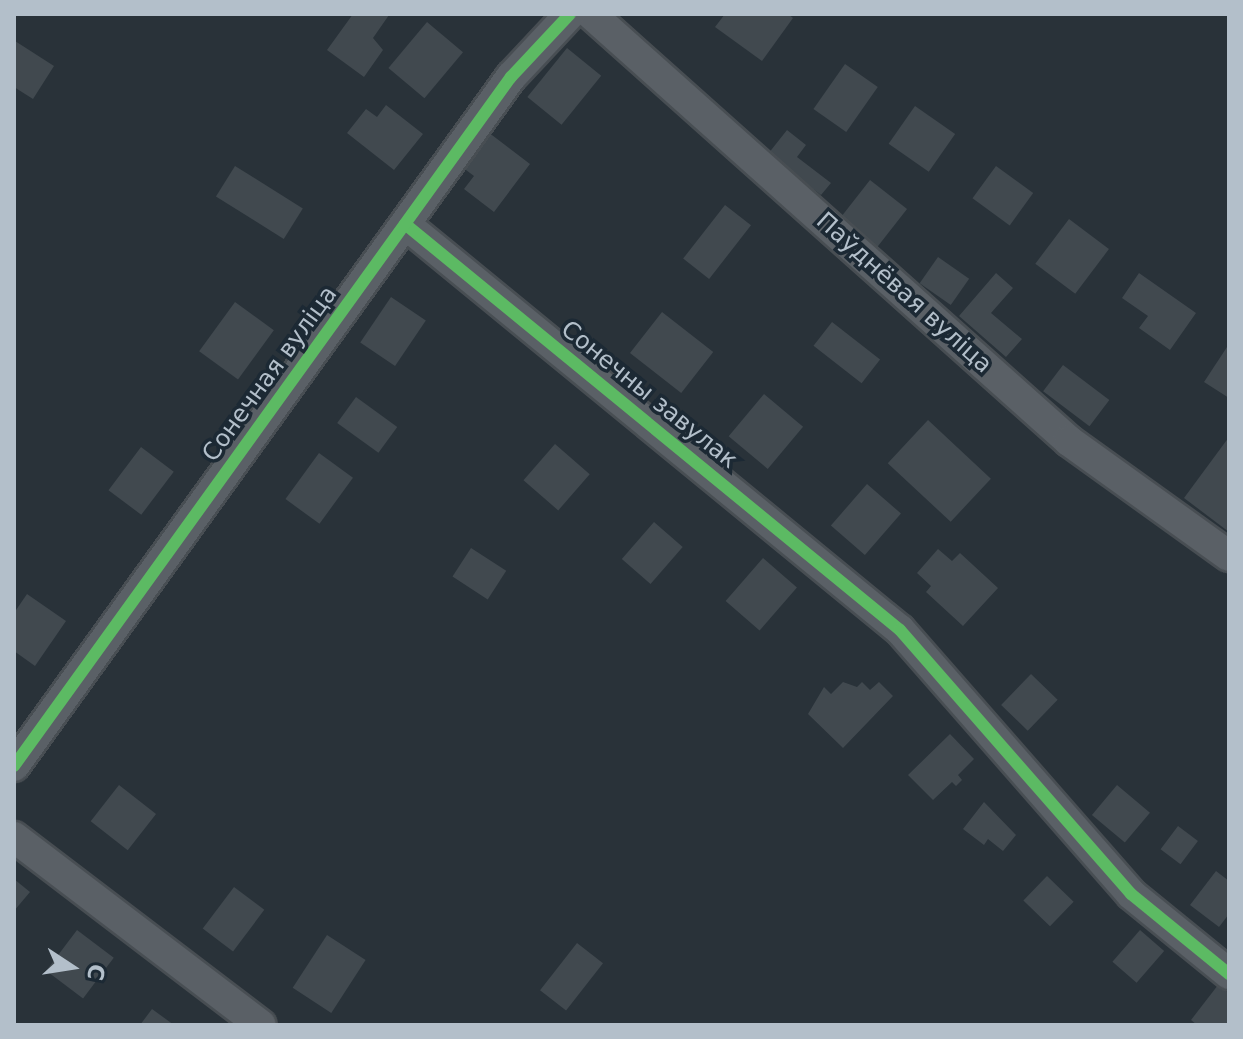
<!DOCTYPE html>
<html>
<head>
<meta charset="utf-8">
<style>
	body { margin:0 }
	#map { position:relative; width:1243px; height:1039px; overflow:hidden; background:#293239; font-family:"DejaVu Sans",sans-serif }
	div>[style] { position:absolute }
	.building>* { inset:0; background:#41494f; transform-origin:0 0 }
	.roads { filter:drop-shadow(2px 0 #484e53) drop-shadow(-2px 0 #484e53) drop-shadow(0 2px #484e53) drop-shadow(0 -2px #484e53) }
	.minor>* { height:30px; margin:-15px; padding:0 15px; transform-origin:15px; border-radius:15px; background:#5a6066 }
	.cycleway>* { height:12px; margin:-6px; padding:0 6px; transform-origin:6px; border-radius:6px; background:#5cba63 }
	span { translate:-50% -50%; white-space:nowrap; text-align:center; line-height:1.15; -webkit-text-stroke:7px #1c2934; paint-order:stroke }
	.street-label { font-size:24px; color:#b3bfca }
	.frame { position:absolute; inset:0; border:16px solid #b3bfca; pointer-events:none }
	.north { position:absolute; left:32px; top:927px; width:80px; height:80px; -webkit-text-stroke:6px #1c2934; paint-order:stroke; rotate:102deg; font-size:22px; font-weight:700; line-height:32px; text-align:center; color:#b3bfca }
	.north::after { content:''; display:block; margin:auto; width:28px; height:36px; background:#b3bfca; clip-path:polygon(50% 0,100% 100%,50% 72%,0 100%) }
</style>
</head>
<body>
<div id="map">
	<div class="building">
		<div style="clip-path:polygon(353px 14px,389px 15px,373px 38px,383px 50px,364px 77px,327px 50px)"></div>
		<div style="clip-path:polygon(725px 14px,788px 14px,793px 18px,762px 61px,715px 27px)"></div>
		<div style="left:427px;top:22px;width:47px;height:60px;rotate:40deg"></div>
		<div style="clip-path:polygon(15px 41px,54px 66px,33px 99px,14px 87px)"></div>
		<div style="left:567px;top:48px;width:44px;height:63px;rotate:39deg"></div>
		<div style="left:845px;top:64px;width:40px;height:55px;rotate:35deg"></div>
		<div style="clip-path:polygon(386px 105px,423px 134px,394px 170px,347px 133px,366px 109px,377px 117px)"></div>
		<div style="left:915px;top:106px;width:49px;height:46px;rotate:35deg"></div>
		<div style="clip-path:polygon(787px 130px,806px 145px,797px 157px,831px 183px,821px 195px,768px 154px)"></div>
		<div style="clip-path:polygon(488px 132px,530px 164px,494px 212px,464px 189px,474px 176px,462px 167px)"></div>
		<div style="left:235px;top:166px;width:80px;height:36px;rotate:32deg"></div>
		<div style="left:996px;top:166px;width:46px;height:40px;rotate:36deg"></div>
		<div style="left:870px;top:180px;width:47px;height:48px;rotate:38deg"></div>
		<div style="left:725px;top:205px;width:33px;height:68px;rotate:38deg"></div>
		<div style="left:1069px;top:219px;width:50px;height:56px;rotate:37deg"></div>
		<div style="left:938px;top:257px;width:38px;height:32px;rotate:35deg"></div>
		<div style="clip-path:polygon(996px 273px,1013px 288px,991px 313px,1022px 339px,1006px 357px,959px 316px)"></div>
		<div style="clip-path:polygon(1139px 273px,1196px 313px,1170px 350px,1139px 328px,1148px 316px,1122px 298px)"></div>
		<div style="left:391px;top:297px;width:42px;height:55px;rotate:34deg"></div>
		<div style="left:235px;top:302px;width:48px;height:61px;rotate:36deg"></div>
		<div style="left:662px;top:312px;width:65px;height:52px;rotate:38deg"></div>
		<div style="left:832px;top:322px;width:61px;height:30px;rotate:38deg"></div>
		<div style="clip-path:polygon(1229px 344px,1229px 398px,1204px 382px)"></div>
		<div style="left:1063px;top:365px;width:58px;height:33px;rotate:37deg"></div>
		<div style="left:764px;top:394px;width:51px;height:55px;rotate:40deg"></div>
		<div style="left:356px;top:397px;width:51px;height:32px;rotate:36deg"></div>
		<div style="left:928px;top:420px;width:86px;height:59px;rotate:43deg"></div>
		<div style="clip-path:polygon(1229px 437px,1229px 532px,1184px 498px)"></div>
		<div style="left:555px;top:444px;width:46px;height:48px;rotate:41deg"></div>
		<div style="left:141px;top:447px;width:41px;height:54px;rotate:37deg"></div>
		<div style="left:319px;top:453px;width:42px;height:57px;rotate:36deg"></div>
		<div style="left:867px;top:484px;width:45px;height:55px;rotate:41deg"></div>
		<div style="left:654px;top:522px;width:38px;height:49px;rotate:41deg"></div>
		<div style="left:471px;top:548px;width:42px;height:34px;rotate:33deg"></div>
		<div style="clip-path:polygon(938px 549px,952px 561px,960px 553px,998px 588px,963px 626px,926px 592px,931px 586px,917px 573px)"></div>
		<div style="left:763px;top:558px;width:45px;height:57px;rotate:41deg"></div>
		<div style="clip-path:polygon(27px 594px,66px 621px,35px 666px,14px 651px,14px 613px)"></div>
		<div style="left:1031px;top:674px;width:37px;height:43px;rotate:44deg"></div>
		<div style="clip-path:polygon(843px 682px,857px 687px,862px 682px,870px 690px,879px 682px,893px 696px,843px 748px,808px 714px,824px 687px,831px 694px)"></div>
		<div style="clip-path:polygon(950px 734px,974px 759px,958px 775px,962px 780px,956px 786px,952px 782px,933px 800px,908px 775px)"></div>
		<div style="left:119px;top:785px;width:47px;height:46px;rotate:38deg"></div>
		<div style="left:1117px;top:785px;width:43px;height:39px;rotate:40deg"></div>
		<div style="clip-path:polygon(984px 802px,1016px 835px,1003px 851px,988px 839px,984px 845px,963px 829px)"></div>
		<div style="left:1178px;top:826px;width:25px;height:29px;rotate:37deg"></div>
		<div style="clip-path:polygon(1216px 871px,1229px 881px,1229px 914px,1219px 927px,1190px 905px)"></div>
		<div style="left:1047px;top:876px;width:37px;height:34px;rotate:44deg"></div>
		<div style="clip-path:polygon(14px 879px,30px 892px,14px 911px)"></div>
		<div style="left:234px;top:887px;width:38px;height:52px;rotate:37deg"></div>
		<div style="left:77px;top:930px;width:46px;height:51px;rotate:37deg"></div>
		<div style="left:1140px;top:930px;width:32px;height:42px;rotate:41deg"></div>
		<div style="left:327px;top:935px;width:46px;height:63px;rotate:33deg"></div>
		<div style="left:577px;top:943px;width:33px;height:60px;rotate:38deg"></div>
		<div style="clip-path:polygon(1218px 985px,1229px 993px,1229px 1025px,1197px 1025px,1191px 1020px)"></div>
		<div style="clip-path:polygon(152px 1009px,174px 1025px,140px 1025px)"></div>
	</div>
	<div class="roads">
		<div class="minor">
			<div style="left:591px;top:14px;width:641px;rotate:41.77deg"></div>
			<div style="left:1069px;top:441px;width:197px;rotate:35.7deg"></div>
			<div style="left:405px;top:224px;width:640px;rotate:39.36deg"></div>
			<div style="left:900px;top:630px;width:351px;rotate:48.8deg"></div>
			<div style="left:1131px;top:894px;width:127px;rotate:39.2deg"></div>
			<div style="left:14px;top:766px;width:850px;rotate:-54.2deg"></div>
			<div style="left:511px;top:77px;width:86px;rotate:-46.9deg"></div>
			<div style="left:14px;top:837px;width:310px;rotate:37.3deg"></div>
		</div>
	</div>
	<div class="cycleway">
		<div style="left:405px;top:224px;width:640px;rotate:39.36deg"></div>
		<div style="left:900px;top:630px;width:351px;rotate:48.8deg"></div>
		<div style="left:1131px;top:894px;width:127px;rotate:39.2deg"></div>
		<div style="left:14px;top:766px;width:850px;rotate:-54.2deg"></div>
		<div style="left:511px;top:77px;width:86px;rotate:-46.9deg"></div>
	</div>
	<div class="street-label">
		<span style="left:904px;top:293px;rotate:42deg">Паўднёвая вуліца</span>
		<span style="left:270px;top:374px;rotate:-54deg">Сонечная вуліца</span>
		<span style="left:649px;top:395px;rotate:39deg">Сонечны завулак</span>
	</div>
	<div class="frame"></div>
	<div class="north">С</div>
</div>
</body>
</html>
